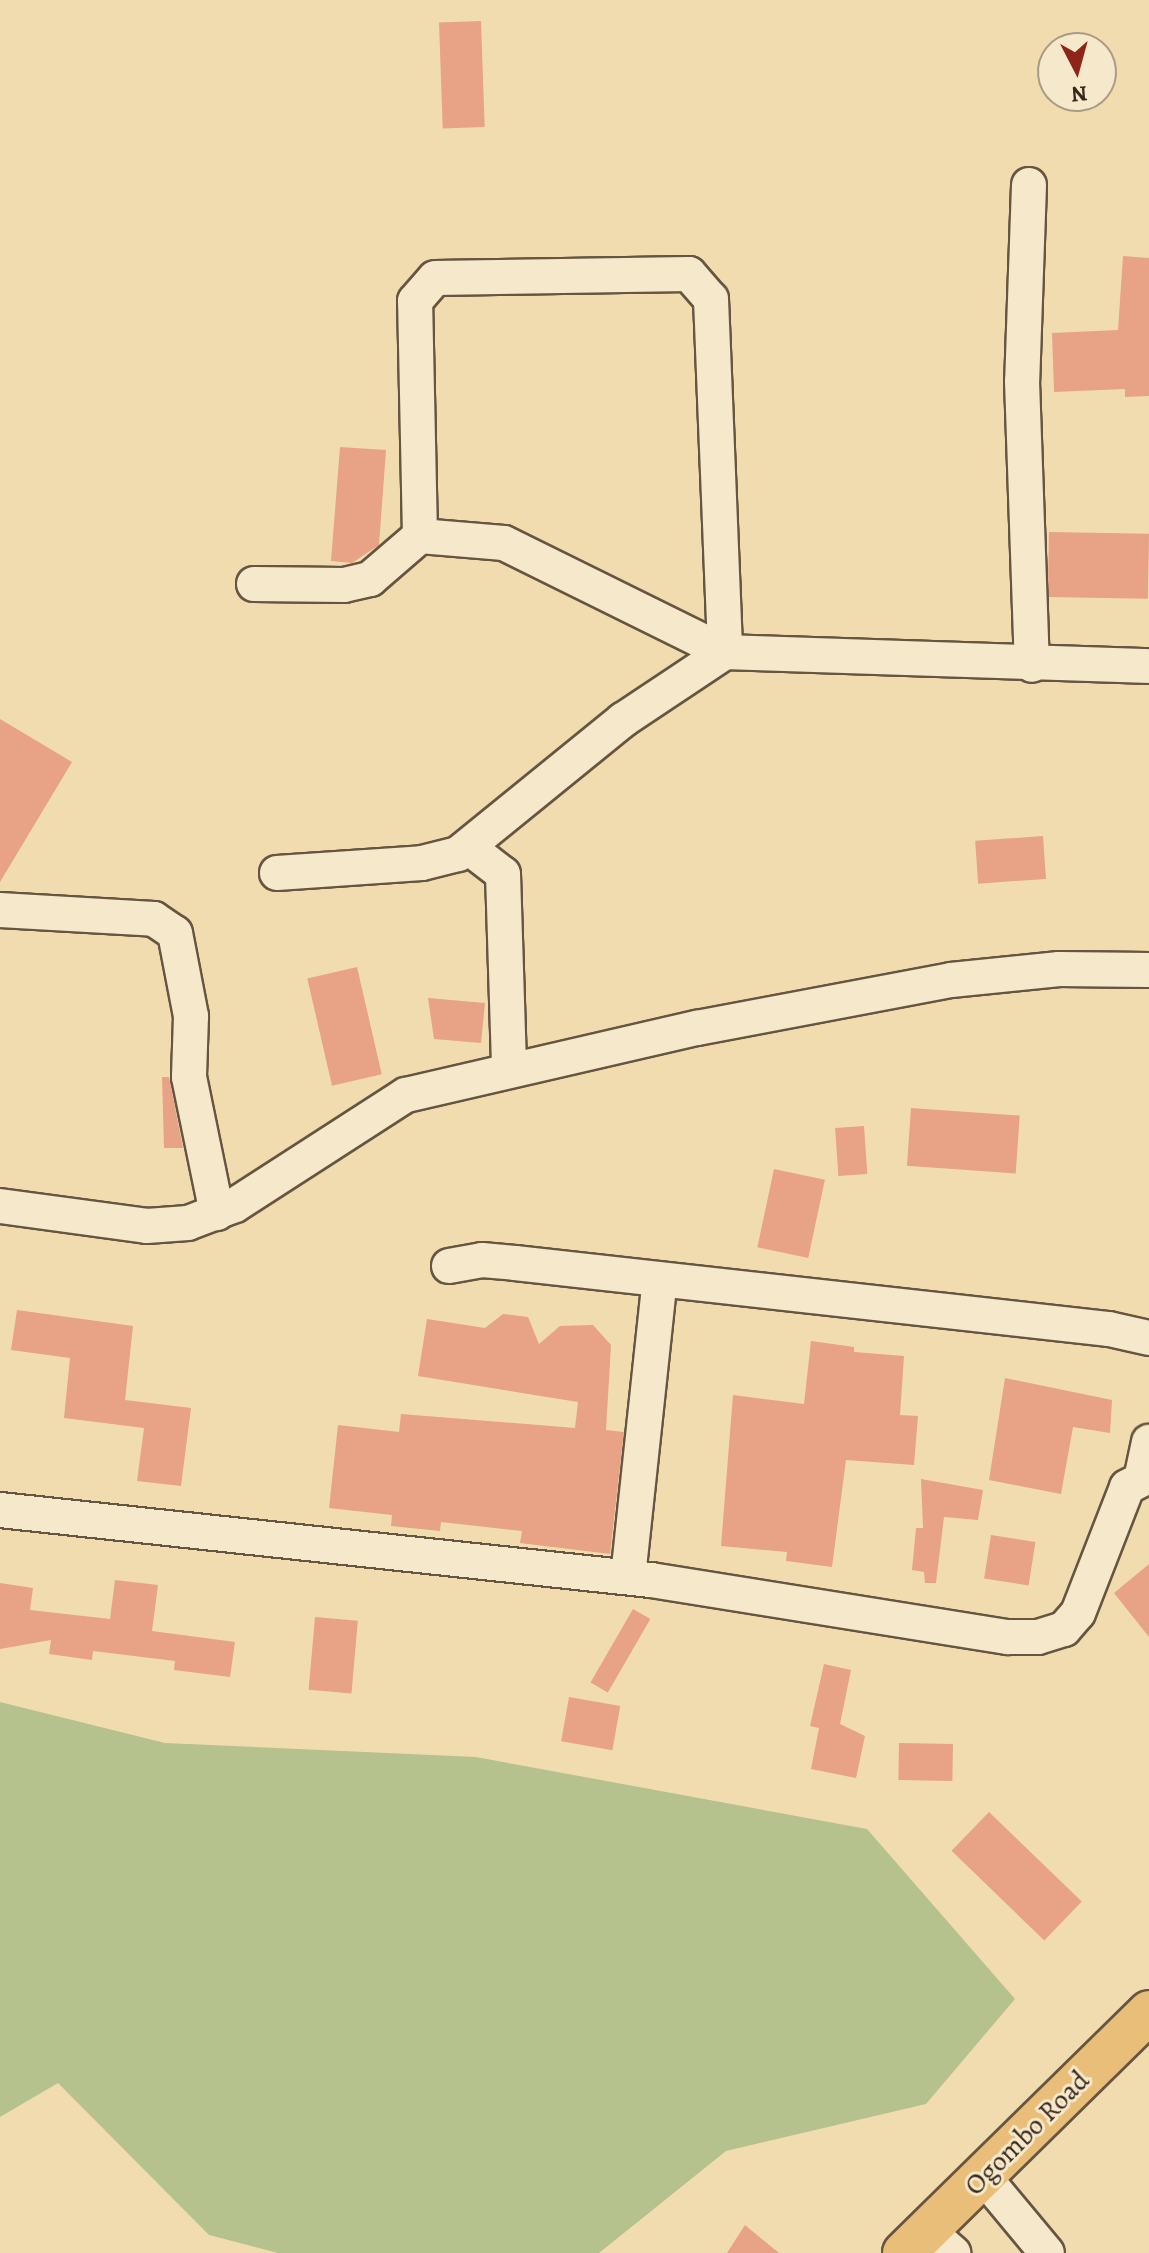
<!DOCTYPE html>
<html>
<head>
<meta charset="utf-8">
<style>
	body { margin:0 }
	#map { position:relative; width:1149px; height:2253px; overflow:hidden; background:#f1dcaf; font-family:Alegreya,serif }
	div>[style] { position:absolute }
	.green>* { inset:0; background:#b5c28e }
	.building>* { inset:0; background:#e8a286; transform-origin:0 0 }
	.roads { filter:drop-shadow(2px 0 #665541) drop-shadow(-2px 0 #665541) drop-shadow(0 2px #665541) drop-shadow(0 -2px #665541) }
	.minor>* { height:34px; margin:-17px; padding:0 17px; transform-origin:17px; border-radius:17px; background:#f6e8cb }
	.major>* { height:42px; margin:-21px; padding:0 21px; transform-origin:21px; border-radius:21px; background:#e8be78 }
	span { translate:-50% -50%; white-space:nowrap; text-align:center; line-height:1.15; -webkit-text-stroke:6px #f6e8cb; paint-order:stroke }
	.street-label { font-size:28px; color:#37281c }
	.north { position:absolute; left:1037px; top:32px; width:80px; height:80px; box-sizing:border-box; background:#f6e8cb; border:2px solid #aa9b85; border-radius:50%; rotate:174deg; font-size:22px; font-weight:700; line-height:32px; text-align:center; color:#37281c }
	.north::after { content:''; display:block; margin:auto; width:28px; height:36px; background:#8f2418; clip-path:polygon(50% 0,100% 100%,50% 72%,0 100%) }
</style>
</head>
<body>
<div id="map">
	<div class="green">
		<div style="clip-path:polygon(0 1702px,165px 1743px,476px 1757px,867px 1829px,1015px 1999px,926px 2104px,726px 2151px,599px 2253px,278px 2253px,209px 2235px,58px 2083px,0 2117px)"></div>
	</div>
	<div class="building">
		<div style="left:481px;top:21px;width:106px;height:42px;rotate:88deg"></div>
		<div style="clip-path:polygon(1123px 256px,1149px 258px,1149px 396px,1125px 397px,1125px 389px,1054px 392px,1052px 333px,1118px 330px)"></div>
		<div style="clip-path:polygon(340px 447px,386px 450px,379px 545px,352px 563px,331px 561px)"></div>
		<div style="left:1049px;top:532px;width:100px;height:65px;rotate:1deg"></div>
		<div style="clip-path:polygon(0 719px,72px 762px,0 882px)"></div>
		<div style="left:1043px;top:836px;width:43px;height:68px;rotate:86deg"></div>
		<div style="left:357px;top:967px;width:110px;height:51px;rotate:77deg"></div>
		<div style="clip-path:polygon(428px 998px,485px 1003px,481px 1043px,434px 1039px)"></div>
		<div style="clip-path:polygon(162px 1077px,169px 1077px,183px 1148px,164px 1148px)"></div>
		<div style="left:911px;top:1108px;width:109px;height:58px;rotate:4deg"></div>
		<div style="left:864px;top:1126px;width:48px;height:29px;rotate:86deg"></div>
		<div style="left:774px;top:1169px;width:52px;height:80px;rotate:12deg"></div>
		<div style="clip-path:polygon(17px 1310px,133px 1326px,125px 1400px,191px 1408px,181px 1486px,137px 1481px,144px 1428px,64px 1418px,70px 1358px,11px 1350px)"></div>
		<div style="clip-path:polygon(503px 1314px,528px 1317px,539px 1344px,560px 1326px,593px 1325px,611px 1345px,606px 1430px,624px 1432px,610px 1554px,520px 1543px,522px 1531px,441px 1522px,440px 1531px,391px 1526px,392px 1515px,329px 1508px,338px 1425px,399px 1432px,401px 1414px,575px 1428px,578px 1402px,418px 1376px,427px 1319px,485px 1328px)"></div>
		<div style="clip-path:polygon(811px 1341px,854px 1347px,854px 1352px,904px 1356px,900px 1415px,918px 1416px,914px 1465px,846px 1460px,832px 1567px,786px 1561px,787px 1552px,721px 1546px,733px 1395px,804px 1404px)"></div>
		<div style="clip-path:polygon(1005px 1378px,1112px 1400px,1110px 1433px,1073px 1427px,1061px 1494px,989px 1480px)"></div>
		<div style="clip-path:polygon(921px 1479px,983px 1490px,978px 1520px,944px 1517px,936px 1583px,925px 1583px,924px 1572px,912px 1570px,916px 1528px,923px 1528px)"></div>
		<div style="left:991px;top:1535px;width:45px;height:44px;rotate:9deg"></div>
		<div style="clip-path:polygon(1149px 1564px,1149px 1637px,1114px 1593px)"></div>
		<div style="clip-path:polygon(115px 1580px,158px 1585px,152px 1631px,235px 1642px,230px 1677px,174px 1670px,175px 1661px,93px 1651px,92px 1660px,49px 1654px,51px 1640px,0 1649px,0 1583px,33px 1588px,30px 1610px,110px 1619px)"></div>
		<div style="left:633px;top:1609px;width:20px;height:85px;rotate:30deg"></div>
		<div style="left:315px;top:1617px;width:43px;height:73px;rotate:5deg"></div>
		<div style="clip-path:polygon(824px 1664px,851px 1670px,840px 1724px,865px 1736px,856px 1778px,811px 1769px,819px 1728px,810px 1726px)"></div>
		<div style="left:569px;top:1697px;width:52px;height:45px;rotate:10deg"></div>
		<div style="left:899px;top:1743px;width:54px;height:37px;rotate:1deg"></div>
		<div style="left:989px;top:1812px;width:129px;height:54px;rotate:44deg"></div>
		<div style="clip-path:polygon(745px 2225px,779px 2253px,727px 2253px)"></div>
	</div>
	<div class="roads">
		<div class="minor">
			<div style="left:1029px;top:185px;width:196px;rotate:92deg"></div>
			<div style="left:1022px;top:381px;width:284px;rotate:88deg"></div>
			<div style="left:420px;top:536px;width:84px;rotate:4.8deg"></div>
			<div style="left:504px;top:543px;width:246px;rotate:26.3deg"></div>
			<div style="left:725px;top:652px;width:424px;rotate:1.9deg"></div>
			<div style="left:254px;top:584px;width:90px;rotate:0.6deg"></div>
			<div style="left:344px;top:585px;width:27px;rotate:-13deg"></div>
			<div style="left:370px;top:579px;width:66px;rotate:-40.7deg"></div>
			<div style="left:420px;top:536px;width:235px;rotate:-91.2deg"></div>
			<div style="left:415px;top:301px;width:30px;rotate:-49deg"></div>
			<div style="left:435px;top:278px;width:254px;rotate:-0.9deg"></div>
			<div style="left:689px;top:274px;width:33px;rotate:49deg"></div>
			<div style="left:711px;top:299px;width:353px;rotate:87.7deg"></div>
			<div style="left:468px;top:847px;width:44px;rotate:37.6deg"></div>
			<div style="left:503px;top:874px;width:195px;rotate:88.2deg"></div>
			<div style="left:277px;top:873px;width:145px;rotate:-3.9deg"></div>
			<div style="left:422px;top:863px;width:37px;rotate:-14deg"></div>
			<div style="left:458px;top:854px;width:213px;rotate:-39.1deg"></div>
			<div style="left:623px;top:720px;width:123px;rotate:-33.7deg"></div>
			<div style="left:0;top:910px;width:154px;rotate:3.3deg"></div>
			<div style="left:154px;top:919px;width:25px;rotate:34deg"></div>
			<div style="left:175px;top:933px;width:85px;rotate:79.1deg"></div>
			<div style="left:191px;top:1016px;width:61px;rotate:91.9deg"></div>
			<div style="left:189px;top:1077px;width:139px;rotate:78.4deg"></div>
			<div style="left:0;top:1206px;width:148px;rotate:7.7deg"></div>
			<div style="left:147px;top:1226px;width:41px;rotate:-4.2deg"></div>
			<div style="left:188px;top:1223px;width:50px;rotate:-21deg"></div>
			<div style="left:235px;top:1205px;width:203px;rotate:-32.8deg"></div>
			<div style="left:406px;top:1095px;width:299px;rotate:-13deg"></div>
			<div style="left:697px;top:1028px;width:258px;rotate:-10.7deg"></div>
			<div style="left:951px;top:980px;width:109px;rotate:-5.8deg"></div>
			<div style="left:1059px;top:969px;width:90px;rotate:0.6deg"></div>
			<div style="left:449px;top:1266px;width:34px;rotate:-10deg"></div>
			<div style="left:482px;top:1260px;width:33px;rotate:5deg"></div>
			<div style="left:515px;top:1263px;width:598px;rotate:6.34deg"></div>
			<div style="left:1109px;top:1329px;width:41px;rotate:12.7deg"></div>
			<div style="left:1142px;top:1475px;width:34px;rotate:-78deg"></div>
			<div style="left:0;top:1510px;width:655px;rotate:6.14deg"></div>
			<div style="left:651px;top:1580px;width:362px;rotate:9.1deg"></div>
			<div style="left:1008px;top:1637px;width:30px"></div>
			<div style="left:1038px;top:1637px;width:27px;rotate:-17deg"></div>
			<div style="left:1064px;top:1629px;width:21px;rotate:-49deg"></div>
			<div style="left:1078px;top:1613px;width:135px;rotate:-68.7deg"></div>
			<div style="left:1127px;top:1487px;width:25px;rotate:-27deg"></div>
			<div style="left:628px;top:1577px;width:299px;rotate:-83.9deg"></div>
			<div style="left:983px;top:2176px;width:100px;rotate:50.3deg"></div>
			<div style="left:927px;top:2230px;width:35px;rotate:41deg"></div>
		</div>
		<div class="major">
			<div style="left:904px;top:2253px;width:344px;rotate:-44.5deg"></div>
		</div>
	</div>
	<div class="street-label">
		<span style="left:1027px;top:2133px;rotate:-45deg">Ogombo Road</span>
	</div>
	<div class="north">N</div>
</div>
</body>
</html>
